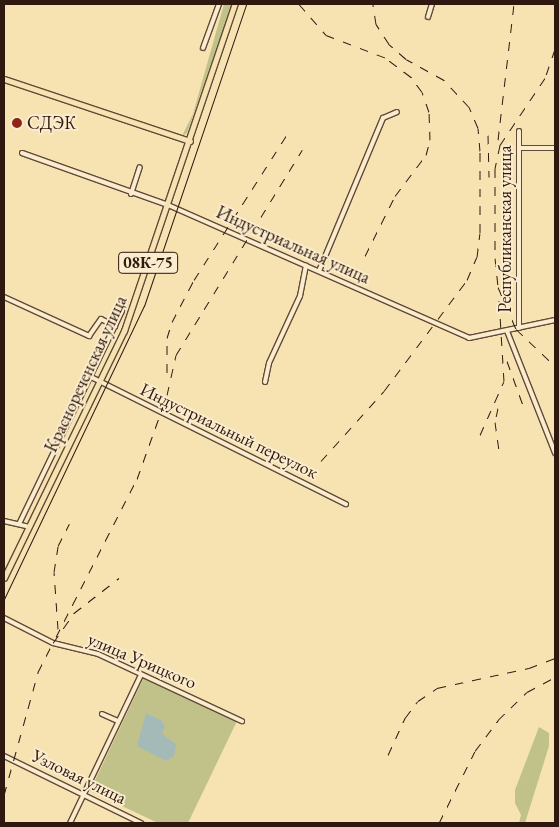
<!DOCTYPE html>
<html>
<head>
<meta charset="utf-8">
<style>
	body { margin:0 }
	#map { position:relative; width:559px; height:827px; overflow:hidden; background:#f7e2b2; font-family:"EB Garamond",serif }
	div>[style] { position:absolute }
	.green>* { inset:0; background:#c1c289 }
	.water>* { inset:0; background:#a4bab9 }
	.roads { filter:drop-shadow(1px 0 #604a38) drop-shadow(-1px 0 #604a38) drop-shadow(0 1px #604a38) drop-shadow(0 -1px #604a38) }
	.minor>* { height:4px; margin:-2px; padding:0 2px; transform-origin:2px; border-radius:2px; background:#faeccd }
	.major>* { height:4.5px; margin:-2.25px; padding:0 2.25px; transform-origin:2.25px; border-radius:2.25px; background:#f7e2b2 }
	.tram>* { height:1px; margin:-0.5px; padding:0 0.5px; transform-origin:0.5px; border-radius:0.5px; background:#2e1810 }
	.rail>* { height:1px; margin-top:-0.5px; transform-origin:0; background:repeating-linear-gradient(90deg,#2e1810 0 9px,transparent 0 18px) }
	.dots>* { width:14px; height:14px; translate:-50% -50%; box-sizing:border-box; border:2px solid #faeccd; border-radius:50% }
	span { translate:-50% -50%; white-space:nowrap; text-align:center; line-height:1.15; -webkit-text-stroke:4px #faeccd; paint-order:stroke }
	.shield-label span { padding:1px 4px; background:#faeccd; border:1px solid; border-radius:4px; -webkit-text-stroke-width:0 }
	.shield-label { font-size:16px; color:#2e1810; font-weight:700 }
	.poi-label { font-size:18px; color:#2e1810 }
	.left { translate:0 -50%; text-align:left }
	.street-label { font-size:18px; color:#2e1810 }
	.frame { position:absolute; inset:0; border:5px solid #2e1810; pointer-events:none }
</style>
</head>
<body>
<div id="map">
	<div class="green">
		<div style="clip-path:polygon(224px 4px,232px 4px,187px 133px,182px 136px,193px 114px)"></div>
		<div style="clip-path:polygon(144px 677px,237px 721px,188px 823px,158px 823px,90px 791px)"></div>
		<div style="clip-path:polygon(539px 727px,549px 733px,549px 746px,525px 823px,519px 823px,521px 815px,515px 803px,515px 790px)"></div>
	</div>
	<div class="water">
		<div style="clip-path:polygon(146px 713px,161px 720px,165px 726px,162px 734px,176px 744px,174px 756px,166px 761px,137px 746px)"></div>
	</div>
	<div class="roads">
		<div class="minor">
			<div style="left:428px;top:17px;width:14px;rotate:-73deg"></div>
			<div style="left:203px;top:48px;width:47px;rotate:-70deg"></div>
			<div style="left:519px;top:131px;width:197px;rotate:90deg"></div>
			<div style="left:519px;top:148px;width:36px"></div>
			<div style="left:22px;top:153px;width:155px;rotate:19.6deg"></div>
			<div style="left:168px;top:205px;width:329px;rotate:23.8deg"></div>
			<div style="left:469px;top:338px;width:88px;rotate:-11.8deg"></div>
			<div style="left:131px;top:194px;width:28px;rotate:-72deg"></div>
			<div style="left:319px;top:271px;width:166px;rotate:-67.3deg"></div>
			<div style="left:383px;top:118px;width:15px;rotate:-23deg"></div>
			<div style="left:4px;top:297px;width:94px;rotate:24.6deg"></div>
			<div style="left:89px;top:336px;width:21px;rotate:-55deg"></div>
			<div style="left:101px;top:319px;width:16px;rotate:27deg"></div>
			<div style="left:507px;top:331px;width:131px;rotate:68.5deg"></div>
			<div style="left:91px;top:377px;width:285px;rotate:26.5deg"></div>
			<div style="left:265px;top:382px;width:19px;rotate:-78deg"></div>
			<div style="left:269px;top:363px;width:74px;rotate:-65.2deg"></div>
			<div style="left:300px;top:296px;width:31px;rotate:-79deg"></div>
			<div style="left:4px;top:521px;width:26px;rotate:13deg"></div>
			<div style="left:19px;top:524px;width:237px;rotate:-64.2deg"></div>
			<div style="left:4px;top:618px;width:55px;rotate:27deg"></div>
			<div style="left:53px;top:643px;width:46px;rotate:13.7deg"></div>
			<div style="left:98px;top:654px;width:159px;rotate:25deg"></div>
			<div style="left:102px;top:714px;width:17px;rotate:24deg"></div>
			<div style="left:4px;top:756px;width:153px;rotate:26.1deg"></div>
			<div style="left:70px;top:823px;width:164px;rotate:-64.4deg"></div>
		</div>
		<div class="major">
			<div style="left:4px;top:79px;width:196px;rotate:18.4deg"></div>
			<div style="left:4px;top:578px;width:275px;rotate:-64.1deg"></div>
			<div style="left:124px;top:331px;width:345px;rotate:-71.3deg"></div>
		</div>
	</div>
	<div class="tram">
		<div style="left:4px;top:599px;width:325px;rotate:-64.5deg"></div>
		<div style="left:144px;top:306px;width:319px;rotate:-71.3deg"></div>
	</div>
	<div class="rail">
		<div style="left:299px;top:4px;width:41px;rotate:48.9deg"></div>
		<div style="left:326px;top:35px;width:67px;rotate:20.9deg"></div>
		<div style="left:555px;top:49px;width:31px;rotate:109deg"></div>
		<div style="left:545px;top:78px;width:81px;rotate:123.9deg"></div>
		<div style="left:500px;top:145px;width:24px;rotate:102deg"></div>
		<div style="left:495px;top:168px;width:90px;rotate:90deg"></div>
		<div style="left:495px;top:258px;width:29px;rotate:84deg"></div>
		<div style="left:498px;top:287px;width:46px;rotate:66.8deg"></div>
		<div style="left:516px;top:329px;width:54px;rotate:43.5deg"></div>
		<div style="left:488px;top:135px;width:42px;rotate:88.6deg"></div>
		<div style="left:498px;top:140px;width:137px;rotate:-83.3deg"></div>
		<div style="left:365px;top:256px;width:67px;rotate:-63.4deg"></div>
		<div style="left:395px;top:196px;width:51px;rotate:-52.9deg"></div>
		<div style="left:426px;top:155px;width:16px;rotate:-75deg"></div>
		<div style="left:430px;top:140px;width:28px;rotate:-92deg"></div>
		<div style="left:429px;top:112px;width:21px;rotate:-109deg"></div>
		<div style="left:422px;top:92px;width:19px;rotate:-126deg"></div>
		<div style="left:411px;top:77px;width:34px;rotate:-143deg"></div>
		<div style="left:507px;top:361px;width:50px;rotate:70.1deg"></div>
		<div style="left:167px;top:373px;width:35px;rotate:-90deg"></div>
		<div style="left:167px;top:338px;width:17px;rotate:-73deg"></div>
		<div style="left:172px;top:322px;width:47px;rotate:-62.4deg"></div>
		<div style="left:194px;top:280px;width:178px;rotate:-57.4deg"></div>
		<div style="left:498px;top:408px;width:14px;rotate:102deg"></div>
		<div style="left:495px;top:422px;width:30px;rotate:82deg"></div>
		<div style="left:480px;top:435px;width:59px;rotate:-66deg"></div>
		<div style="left:504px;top:381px;width:81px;rotate:-93.5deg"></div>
		<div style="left:321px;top:461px;width:94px;rotate:-48deg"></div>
		<div style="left:384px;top:391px;width:139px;rotate:-53.2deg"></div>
		<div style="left:467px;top:280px;width:25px;rotate:-67deg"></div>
		<div style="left:477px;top:257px;width:24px;rotate:-83deg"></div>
		<div style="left:480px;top:233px;width:82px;rotate:-90deg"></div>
		<div style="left:480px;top:151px;width:23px;rotate:-95deg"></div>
		<div style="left:478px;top:128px;width:23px;rotate:-113deg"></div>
		<div style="left:469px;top:107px;width:37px;rotate:-133deg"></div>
		<div style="left:444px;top:80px;width:43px;rotate:-151.1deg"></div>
		<div style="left:406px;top:59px;width:23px;rotate:-139deg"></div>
		<div style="left:389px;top:44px;width:24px;rotate:-123deg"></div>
		<div style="left:376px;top:24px;width:20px;rotate:-99deg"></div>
		<div style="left:58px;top:629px;width:57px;rotate:-94deg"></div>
		<div style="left:54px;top:572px;width:26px;rotate:-81deg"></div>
		<div style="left:58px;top:546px;width:25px;rotate:-63deg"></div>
		<div style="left:56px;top:637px;width:178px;rotate:-62.9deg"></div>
		<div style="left:137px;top:479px;width:89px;rotate:-70.3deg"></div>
		<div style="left:167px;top:395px;width:41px;rotate:-77.3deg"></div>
		<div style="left:176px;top:355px;width:241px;rotate:-58.4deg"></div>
		<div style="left:388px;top:755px;width:41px;rotate:-65.3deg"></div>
		<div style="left:405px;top:718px;width:21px;rotate:-53deg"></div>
		<div style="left:418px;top:701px;width:23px;rotate:-34deg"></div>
		<div style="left:437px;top:688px;width:94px;rotate:-12.3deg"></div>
		<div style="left:529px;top:668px;width:28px;rotate:-21deg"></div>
		<div style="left:4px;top:795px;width:128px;rotate:-74.5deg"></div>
		<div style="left:38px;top:672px;width:33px;rotate:-63deg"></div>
		<div style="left:53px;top:643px;width:37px;rotate:-55deg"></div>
		<div style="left:74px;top:613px;width:57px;rotate:-37.9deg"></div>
		<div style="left:439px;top:823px;width:80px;rotate:-63.4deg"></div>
		<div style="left:475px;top:751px;width:39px;rotate:-53deg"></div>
		<div style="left:498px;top:720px;width:40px;rotate:-44deg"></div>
		<div style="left:527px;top:692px;width:32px;rotate:-28deg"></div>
	</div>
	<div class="dots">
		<div style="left:17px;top:123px;background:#8f2418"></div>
	</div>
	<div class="shield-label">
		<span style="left:148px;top:263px">08К-75</span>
	</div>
	<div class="poi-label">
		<span class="left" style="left:27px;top:123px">СДЭК</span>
	</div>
	<div class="street-label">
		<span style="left:505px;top:229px;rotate:-90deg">Республиканская улица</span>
		<span style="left:293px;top:245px;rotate:24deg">Индустриальная улица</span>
		<span style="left:86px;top:374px;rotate:-65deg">Краснореченская улица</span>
		<span style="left:229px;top:431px;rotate:26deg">Индустриальный переулок</span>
		<span style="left:142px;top:661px;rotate:23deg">улица Урицкого</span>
		<span style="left:79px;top:777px;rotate:26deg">Узловая улица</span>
	</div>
	<div class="frame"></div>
</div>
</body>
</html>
